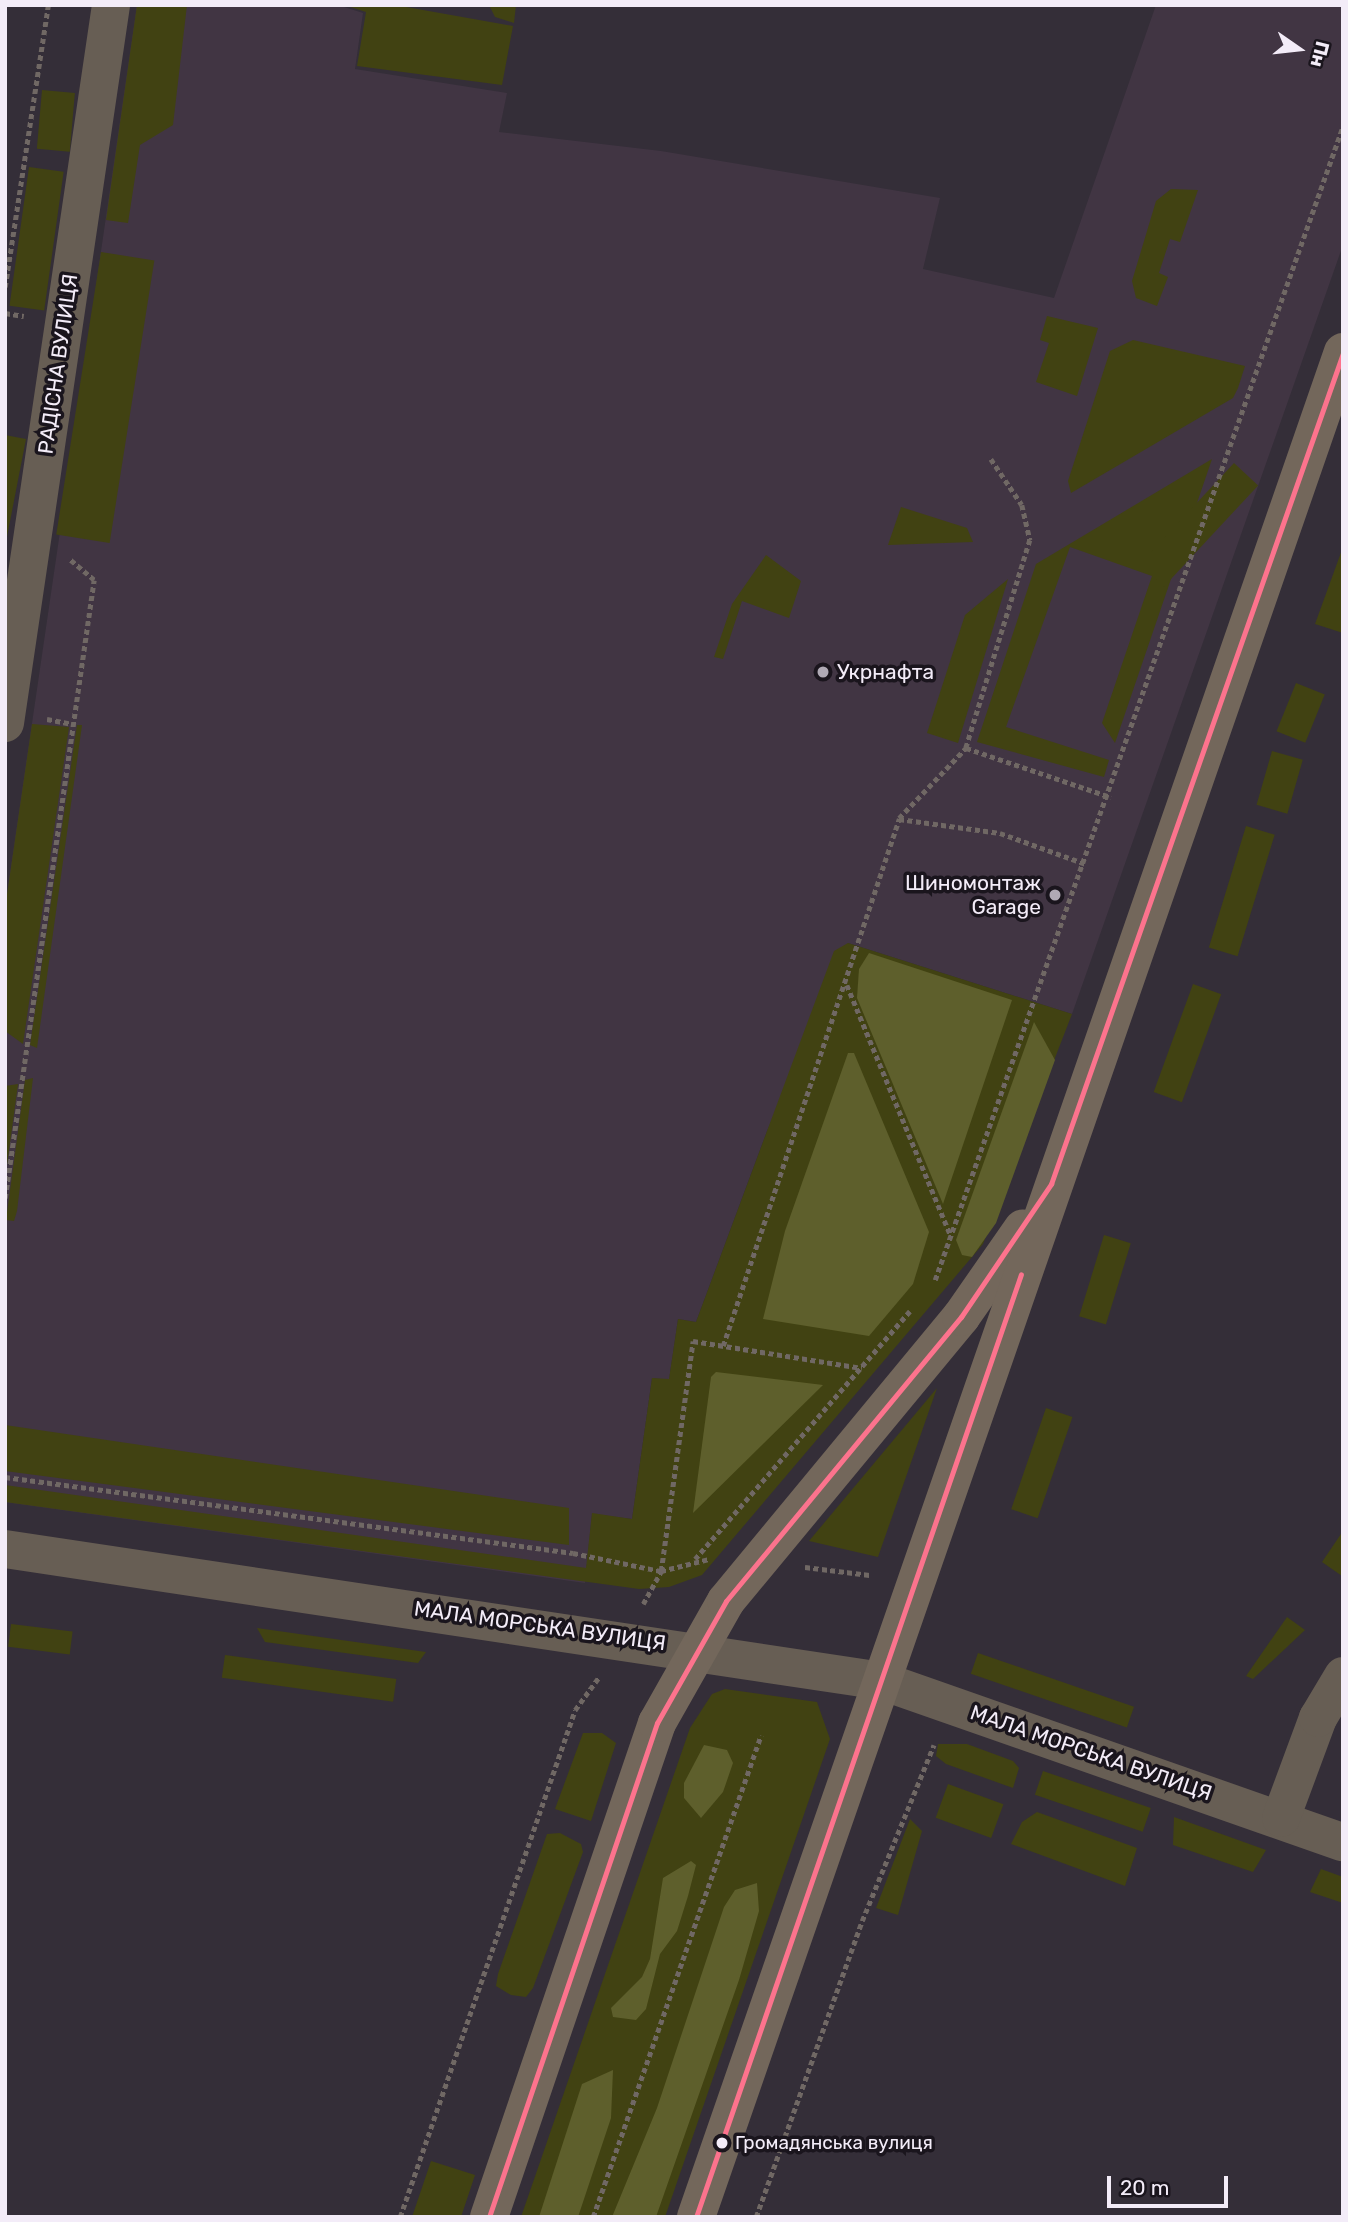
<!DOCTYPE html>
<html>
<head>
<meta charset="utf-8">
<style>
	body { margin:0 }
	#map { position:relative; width:1348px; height:2222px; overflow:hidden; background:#342e38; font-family:Rubik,sans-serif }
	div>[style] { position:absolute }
	.commercial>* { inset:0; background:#413543 }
	.green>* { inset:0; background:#414212; transform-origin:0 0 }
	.forest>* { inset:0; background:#5e5f2c }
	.path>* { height:4.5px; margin-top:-2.25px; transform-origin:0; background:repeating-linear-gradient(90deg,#706864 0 5px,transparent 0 8.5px) }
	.street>* { height:38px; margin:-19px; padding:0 19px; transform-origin:19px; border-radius:19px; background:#675e54 }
	.secondary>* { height:38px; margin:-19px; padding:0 19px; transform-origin:19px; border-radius:19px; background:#73675b }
	.bus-1>* { height:5px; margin:-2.5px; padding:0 2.5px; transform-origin:2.5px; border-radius:2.5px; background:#fc738d }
	.dots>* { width:19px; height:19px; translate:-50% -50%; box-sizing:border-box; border:4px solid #1a151d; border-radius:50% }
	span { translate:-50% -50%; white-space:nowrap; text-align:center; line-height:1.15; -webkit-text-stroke:7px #1a151d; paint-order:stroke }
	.bus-label { font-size:19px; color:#f3ecf8 }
	.left { translate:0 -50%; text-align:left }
	.street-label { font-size:21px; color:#f3ecf8 }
	.poi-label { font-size:21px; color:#f3ecf8 }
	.right { translate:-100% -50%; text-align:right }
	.frame { position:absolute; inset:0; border:7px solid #f3ecf8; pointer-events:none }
	.north { position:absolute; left:1264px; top:14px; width:70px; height:70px; -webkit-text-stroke:5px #1a151d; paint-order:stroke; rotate:104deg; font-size:19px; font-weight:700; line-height:28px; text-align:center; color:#f3ecf8 }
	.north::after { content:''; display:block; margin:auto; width:24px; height:32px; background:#f3ecf8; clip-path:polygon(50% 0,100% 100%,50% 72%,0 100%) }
	.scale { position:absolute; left:1107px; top:2176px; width:121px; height:32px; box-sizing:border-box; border:4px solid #f3ecf8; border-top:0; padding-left:9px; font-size:21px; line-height:24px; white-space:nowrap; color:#f3ecf8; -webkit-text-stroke:5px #1a151d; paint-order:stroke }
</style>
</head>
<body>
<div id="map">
	<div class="commercial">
		<div style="clip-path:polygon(137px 5px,338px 5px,363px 13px,355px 69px,507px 93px,499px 132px,661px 151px,940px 198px,923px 269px,1054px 298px,1156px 5px,1343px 5px,1343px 245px,1072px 1014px,848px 943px,767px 1131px,696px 1322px,678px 1319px,669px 1380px,652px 1378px,632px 1519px,592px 1514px,585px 1583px,5px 1502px,5px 908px)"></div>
	</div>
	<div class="green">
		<div style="clip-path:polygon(137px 5px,187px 5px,173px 125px,140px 145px,128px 223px,106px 220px)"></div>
		<div style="clip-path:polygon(344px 5px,395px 5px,513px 26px,502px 85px,357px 66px,366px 12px)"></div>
		<div style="clip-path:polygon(489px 5px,516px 5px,514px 23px,495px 17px)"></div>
		<div style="left:42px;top:90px;width:33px;height:59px;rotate:5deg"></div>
		<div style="left:29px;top:167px;width:35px;height:140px;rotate:8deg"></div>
		<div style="clip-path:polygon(1171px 189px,1198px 190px,1180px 242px,1170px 239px,1159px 273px,1168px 277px,1157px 306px,1136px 298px,1132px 281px,1156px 201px)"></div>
		<div style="left:101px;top:252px;width:54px;height:286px;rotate:9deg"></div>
		<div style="clip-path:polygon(1047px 316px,1098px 328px,1077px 396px,1036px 382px,1049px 343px,1040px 340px)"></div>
		<div style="clip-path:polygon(1133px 340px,1245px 366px,1238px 388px,1233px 398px,1071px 493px,1068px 481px,1110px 351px)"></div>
		<div style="clip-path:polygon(5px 435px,26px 439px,5px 547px)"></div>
		<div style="clip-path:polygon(1212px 459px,1115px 743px,1102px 723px,1152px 576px,1070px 547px,1006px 727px,1109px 760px,1104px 777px,977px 742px,1036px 564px)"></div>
		<div style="left:1234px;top:463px;width:33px;height:138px;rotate:43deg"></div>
		<div style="clip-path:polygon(901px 507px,967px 528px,973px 542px,888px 545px)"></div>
		<div style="clip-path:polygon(1343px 547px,1343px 633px,1315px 624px)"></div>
		<div style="clip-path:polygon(766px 555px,801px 581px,789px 618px,742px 601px,723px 659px,714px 657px,732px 604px)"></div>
		<div style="clip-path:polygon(1008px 579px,958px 743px,927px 733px,965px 615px)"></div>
		<div style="left:1296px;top:683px;width:31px;height:52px;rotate:22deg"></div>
		<div style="clip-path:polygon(32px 724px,69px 727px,23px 1044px,5px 1031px,5px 908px)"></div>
		<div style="clip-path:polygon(77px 725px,82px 725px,37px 1048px,30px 1045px)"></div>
		<div style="left:1272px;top:751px;width:32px;height:56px;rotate:16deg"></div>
		<div style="left:1246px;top:826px;width:30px;height:127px;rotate:17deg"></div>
		<div style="clip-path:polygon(848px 943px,1072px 1014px,983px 1244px,702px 1575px,669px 1587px,639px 1589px,5px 1502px,5px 1485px,586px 1568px,592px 1513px,632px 1519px,652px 1378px,669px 1379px,678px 1319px,696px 1322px,834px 951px)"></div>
		<div style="left:1193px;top:984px;width:30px;height:115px;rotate:20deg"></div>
		<div style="clip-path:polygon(33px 1078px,17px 1211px,14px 1221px,6px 1220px,25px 1080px)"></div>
		<div style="clip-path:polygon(18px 1084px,5px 1180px,5px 1086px)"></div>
		<div style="left:1104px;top:1235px;width:28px;height:85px;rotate:17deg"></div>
		<div style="clip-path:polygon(937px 1388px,878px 1557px,809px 1541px)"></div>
		<div style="left:1046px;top:1408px;width:28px;height:107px;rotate:19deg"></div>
		<div style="clip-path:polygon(5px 1425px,569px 1508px,569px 1545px,5px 1471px)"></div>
		<div style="clip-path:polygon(1343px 1531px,1343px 1574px,1342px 1576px,1322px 1562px)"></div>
		<div style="clip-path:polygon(1287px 1617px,1305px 1630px,1253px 1679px,1246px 1676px)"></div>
		<div style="left:11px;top:1624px;width:62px;height:23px;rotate:7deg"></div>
		<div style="clip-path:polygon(257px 1628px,426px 1652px,418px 1663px,265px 1642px)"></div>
		<div style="left:978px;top:1653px;width:165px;height:22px;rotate:19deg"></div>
		<div style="left:225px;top:1655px;width:173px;height:23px;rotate:8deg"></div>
		<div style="clip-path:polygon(725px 1689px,817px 1702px,830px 1739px,665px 2217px,521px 2217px,690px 1728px,712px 1694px)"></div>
		<div style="clip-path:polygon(583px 1733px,602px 1733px,616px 1743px,591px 1821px,555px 1809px)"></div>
		<div style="clip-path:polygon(938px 1744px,967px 1744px,1013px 1761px,1019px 1768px,1013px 1788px,946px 1764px,936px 1756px)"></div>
		<div style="left:1043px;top:1771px;width:114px;height:25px;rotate:19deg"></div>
		<div style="left:948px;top:1784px;width:59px;height:36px;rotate:20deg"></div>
		<div style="clip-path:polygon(1037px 1812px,1137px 1848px,1125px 1886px,1011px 1844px,1022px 1822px)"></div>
		<div style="clip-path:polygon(1174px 1817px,1266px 1850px,1253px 1872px,1173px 1845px)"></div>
		<div style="clip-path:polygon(910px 1819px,922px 1831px,898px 1915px,876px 1908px)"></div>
		<div style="clip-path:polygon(560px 1833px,581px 1844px,583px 1852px,533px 1988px,526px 1997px,511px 1995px,496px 1986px,498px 1974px,547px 1834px)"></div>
		<div style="clip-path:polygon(1321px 1869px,1343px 1877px,1343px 1903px,1310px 1892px)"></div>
		<div style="clip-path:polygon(431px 2161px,475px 2175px,461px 2217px,412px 2217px)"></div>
	</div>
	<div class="forest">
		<div style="clip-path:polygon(869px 953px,1012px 1000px,943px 1204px,857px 998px,859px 969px)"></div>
		<div style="clip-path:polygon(1034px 1022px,1055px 1060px,996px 1223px,972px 1257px,962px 1255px,956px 1240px)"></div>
		<div style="clip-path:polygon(848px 1053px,854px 1053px,929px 1232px,913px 1284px,869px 1336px,763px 1319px,785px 1231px)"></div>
		<div style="clip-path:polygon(716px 1372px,823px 1385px,693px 1513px,711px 1377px)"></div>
		<div style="clip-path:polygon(704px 1745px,727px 1750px,733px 1763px,723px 1792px,701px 1818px,684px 1798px,684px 1783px)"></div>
		<div style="clip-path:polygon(691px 1861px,696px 1865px,688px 1896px,677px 1931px,660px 1954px,646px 2009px,636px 2020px,613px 2017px,611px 2008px,642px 1977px,650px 1959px,663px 1878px)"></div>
		<div style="clip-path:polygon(757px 1883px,759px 1911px,739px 1980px,656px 2217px,612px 2217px,657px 2108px,724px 1907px,735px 1890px)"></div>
		<div style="clip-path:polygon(613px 2070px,611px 2118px,578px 2217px,539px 2217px,582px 2084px)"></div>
	</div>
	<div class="path">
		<div style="left:5px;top:287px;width:285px;rotate:-81.3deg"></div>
		<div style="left:5px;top:313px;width:19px;rotate:9deg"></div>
		<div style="left:991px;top:459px;width:55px;rotate:56deg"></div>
		<div style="left:1022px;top:505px;width:36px;rotate:77deg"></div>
		<div style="left:1030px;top:540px;width:218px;rotate:107.1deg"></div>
		<div style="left:966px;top:748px;width:153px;rotate:18.7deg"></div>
		<div style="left:47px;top:719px;width:26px;rotate:11deg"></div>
		<div style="left:899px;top:818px;width:97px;rotate:-46.3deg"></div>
		<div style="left:847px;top:985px;width:272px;rotate:67.5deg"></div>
		<div style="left:5px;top:1198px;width:624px;rotate:-81.81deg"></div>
		<div style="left:94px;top:580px;width:31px;rotate:-140deg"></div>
		<div style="left:935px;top:1280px;width:1224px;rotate:-70.53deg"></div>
		<div style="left:723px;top:1346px;width:556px;rotate:-71.53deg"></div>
		<div style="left:899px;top:819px;width:102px;rotate:7.9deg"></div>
		<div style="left:1000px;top:833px;width:91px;rotate:19.8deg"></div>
		<div style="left:5px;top:1477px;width:573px;rotate:7.62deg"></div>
		<div style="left:573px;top:1553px;width:90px;rotate:11.6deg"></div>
		<div style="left:661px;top:1571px;width:49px;rotate:-14deg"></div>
		<div style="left:695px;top:1559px;width:328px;rotate:-49.1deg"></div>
		<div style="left:805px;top:1567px;width:65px;rotate:7deg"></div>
		<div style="left:643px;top:1604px;width:38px;rotate:-61deg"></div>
		<div style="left:661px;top:1571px;width:232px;rotate:-82.1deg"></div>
		<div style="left:693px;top:1341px;width:171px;rotate:9.1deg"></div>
		<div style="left:400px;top:2217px;width:536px;rotate:-70.96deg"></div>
		<div style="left:575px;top:1710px;width:41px;rotate:-54deg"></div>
		<div style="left:593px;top:2217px;width:510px;rotate:-70.78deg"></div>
		<div style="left:756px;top:2217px;width:314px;rotate:-70.3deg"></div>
		<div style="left:862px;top:1921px;width:190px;rotate:-67.8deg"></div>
	</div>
	<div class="street">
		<div style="left:5px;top:723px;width:726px;rotate:-81.6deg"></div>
		<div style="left:5px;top:1549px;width:887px;rotate:8.56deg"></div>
		<div style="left:882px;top:1681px;width:488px;rotate:19.3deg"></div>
		<div style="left:1281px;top:1818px;width:107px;rotate:-69.7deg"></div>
		<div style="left:1318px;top:1718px;width:49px;rotate:-59.2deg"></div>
	</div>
	<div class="secondary">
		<div style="left:489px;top:2217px;width:522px;rotate:-71.22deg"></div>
		<div style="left:657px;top:1723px;width:140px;rotate:-60.5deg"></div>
		<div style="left:726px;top:1601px;width:369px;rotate:-50.4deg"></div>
		<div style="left:961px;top:1317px;width:108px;rotate:-55.1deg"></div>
		<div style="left:696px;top:2217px;width:1974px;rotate:-70.87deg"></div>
	</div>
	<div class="bus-1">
		<div style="left:489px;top:2217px;width:522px;rotate:-71.22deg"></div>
		<div style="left:657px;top:1723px;width:140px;rotate:-60.5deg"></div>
		<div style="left:726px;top:1601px;width:369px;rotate:-50.4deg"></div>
		<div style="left:961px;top:1317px;width:161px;rotate:-55.9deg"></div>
		<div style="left:1051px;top:1184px;width:881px;rotate:-70.64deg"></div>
		<div style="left:696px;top:2217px;width:997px;rotate:-70.98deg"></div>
	</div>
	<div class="dots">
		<div style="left:823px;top:672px;background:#b0aab5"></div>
		<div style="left:1055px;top:895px;background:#b0aab5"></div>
		<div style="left:722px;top:2143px;background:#f3ecf8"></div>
	</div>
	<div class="bus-label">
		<span class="left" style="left:735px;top:2143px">Громадянська вулиця</span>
	</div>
	<div class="street-label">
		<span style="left:58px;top:364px;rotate:-82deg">РАДІСНА ВУЛИЦЯ</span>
		<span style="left:540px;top:1626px;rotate:8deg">МАЛА МОРСЬКА ВУЛИЦЯ</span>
		<span style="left:1091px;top:1753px;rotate:19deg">МАЛА МОРСЬКА ВУЛИЦЯ</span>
	</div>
	<div class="poi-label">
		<span class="left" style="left:837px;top:672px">Укрнафта</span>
		<span class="right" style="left:1041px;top:895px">Шиномонтаж<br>Garage</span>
	</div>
	<div class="frame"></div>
	<div class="north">Пн</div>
	<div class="scale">20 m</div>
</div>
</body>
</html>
